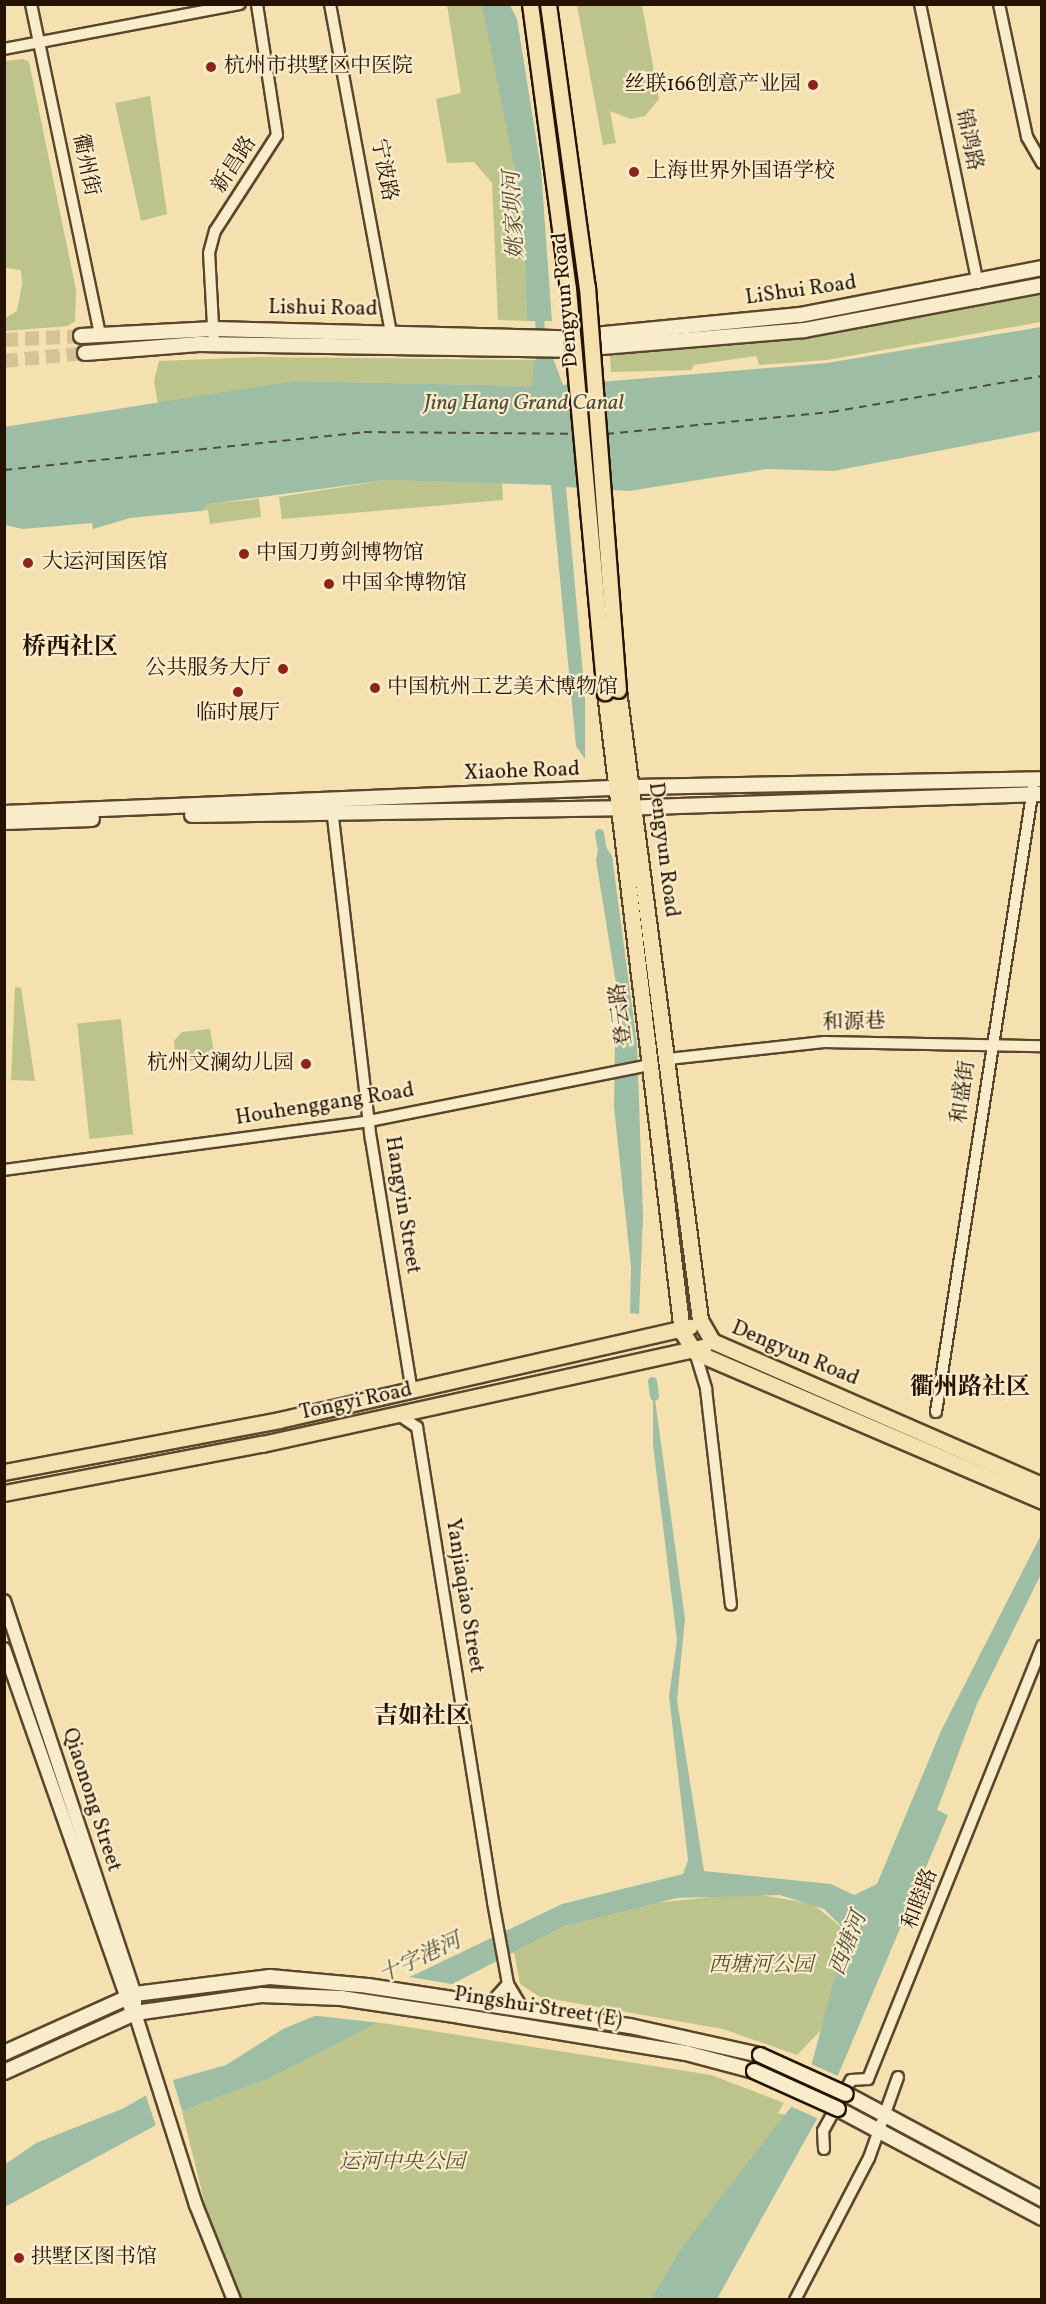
<!DOCTYPE html>
<html>
<head>
<meta charset="utf-8">
<style>
	body { margin:0 }
	#map { position:relative; width:1046px; height:2304px; overflow:hidden; background:#f5e1af; font-family:Vollkorn,"Noto Serif SC",serif }
	div>[style] { position:absolute }
	.green>* { inset:0; background:#bcc38b; transform-origin:0 0 }
	.water>* { inset:0; background:#9dbea5 }
	.pier>* { inset:0; background:#f5e1af; transform-origin:0 0 }
	.canal>* { height:9px; margin:-4.5px; padding:0 4.5px; transform-origin:4.5px; border-radius:4.5px; background:#9dbea5 }
	.ferry>* { height:1.5px; margin-top:-0.75px; transform-origin:0; background:repeating-linear-gradient(90deg,#504e3a 0 8px,transparent 0 14px) }
	.secondary-tunnel>* { height:14px; margin-top:-7px; transform-origin:0; background:repeating-linear-gradient(90deg,#d6c295 0 14px,transparent 0 21px) }
	.roads { filter:drop-shadow(2px 0 #5a462c) drop-shadow(-2px 0 #5a462c) drop-shadow(0 2px #5a462c) drop-shadow(0 -2px #5a462c) }
	.minor>* { height:10px; margin:-5px; padding:0 5px; transform-origin:5px; border-radius:5px; background:#f8eccb }
	.tertiary>* { height:12px; margin:-6px; padding:0 6px; transform-origin:6px; border-radius:6px; background:#f8eccb }
	.secondary>* { height:14px; margin:-7px; padding:0 7px; transform-origin:7px; border-radius:7px; background:#f8eccb }
	.primary>* { height:15px; margin:-7.5px; padding:0 7.5px; transform-origin:7.5px; border-radius:7.5px; background:#f5e1af }
	.bridges { filter:drop-shadow(2px 0 #261200) drop-shadow(-2px 0 #261200) drop-shadow(0 2px #261200) drop-shadow(0 -2px #261200) }
	.secondary-bridge>* { height:14px; margin:-7px; padding:0 7px; transform-origin:7px; border-radius:7px; background:#f8eccb }
	.primary-bridge>* { height:15px; margin:-7.5px; padding:0 7.5px; transform-origin:7.5px; border-radius:7.5px; background:#f5e1af }
	.dots>* { width:16px; height:16px; translate:-50% -50%; box-sizing:border-box; border:3px solid #f8eccb; border-radius:50% }
	span { translate:-50% -50%; white-space:nowrap; text-align:center; line-height:1.15; -webkit-text-stroke:4.5px #f8eccb; paint-order:stroke }
	.poi-label { font-size:21px; color:#261200 }
	.left { translate:0 -50%; text-align:left }
	.right { translate:-100% -50%; text-align:right }
	.street-label { font-size:21px; color:#261200 }
	.park-label { font-size:21px; color:#5a5031; font-style:italic }
	.water-label { font-size:22px; color:#504e3a; font-style:italic }
	.quarter-label { font-size:24px; color:#261200; font-weight:700 }
	.frame { position:absolute; inset:0; border:6px solid #261200; pointer-events:none }
</style>
</head>
<body>
<div id="map">
	<div class="green">
		<div style="clip-path:polygon(447px 5px,482px 5px,490px 26px,522px 205px,527px 321px,498px 320px,492px 183px,474px 162px,447px 163px,436px 99px,461px 93px)"></div>
		<div style="clip-path:polygon(577px 5px,642px 5px,659px 99px,645px 116px,631px 119px,610px 111px,616px 143px,603px 145px)"></div>
		<div style="clip-path:polygon(23px 59px,29px 62px,76px 290px,75px 321px,68px 326px,5px 331px,5px 318px,17px 311px,22px 284px,21px 270px,5px 268px,5px 61px)"></div>
		<div style="clip-path:polygon(150px 96px,167px 214px,141px 221px,115px 103px)"></div>
		<div style="clip-path:polygon(1041px 294px,1041px 322px,827px 360px,759px 365px,756px 356px,693px 365px,692px 370px,611px 372px,610px 354px,806px 339px)"></div>
		<div style="clip-path:polygon(261px 357px,534px 360px,536px 374px,532px 386px,293px 381px,158px 404px,154px 381px,159px 361px)"></div>
		<div style="clip-path:polygon(387px 480px,502px 483px,503px 500px,282px 519px,279px 497px)"></div>
		<div style="clip-path:polygon(259px 499px,261px 517px,210px 524px,208px 510px,201px 511px,209px 504px)"></div>
		<div style="clip-path:polygon(15px 987px,21px 988px,35px 1081px,11px 1080px)"></div>
		<div style="left:121px;top:1019px;width:116px;height:44px;rotate:84deg"></div>
		<div style="clip-path:polygon(210px 1029px,215px 1058px,176px 1062px,174px 1041px,182px 1032px)"></div>
		<div style="clip-path:polygon(748px 1893px,813px 1904px,847px 1932px,823px 2028px,797px 2055px,723px 2029px,540px 1997px,520px 1984px,514px 1952px,565px 1926px,637px 1905px)"></div>
		<div style="clip-path:polygon(376px 2022px,711px 2075px,784px 2103px,778px 2113px,786px 2115px,679px 2251px,651px 2299px,243px 2300px,211px 2229px,182px 2111px,268px 2079px)"></div>
	</div>
	<div class="water">
		<div style="clip-path:polygon(482px 5px,510px 5px,517px 19px,541px 169px,552px 321px,527px 321px,522px 205px)"></div>
		<div style="clip-path:polygon(1041px 327px,1041px 431px,834px 471px,767px 469px,629px 491px,566px 487px,585px 696px,585px 759px,576px 746px,551px 485px,387px 480px,209px 504px,201px 511px,130px 518px,93px 529px,92px 523px,23px 529px,5px 525px,4px 427px,293px 381px,532px 386px,534px 360px,553px 358px,563px 385px,827px 363px)"></div>
		<div style="clip-path:polygon(600px 838px,612px 856px,637px 1044px,643px 1217px,639px 1314px,630px 1313px,631px 1267px,614px 1107px,615px 1040px,624px 1033px,596px 860px)"></div>
		<div style="clip-path:polygon(653px 1385px,685px 1619px,677px 1700px,704px 1871px,831px 1884px,854px 1895px,877px 1884px,941px 1731px,1041px 1535px,1041px 1574px,977px 1704px,937px 1810px,948px 1815px,828px 2099px,717px 2299px,651px 2299px,679px 2251px,805px 2089px,847px 1932px,824px 1909px,780px 1895px,677px 1898px,565px 1926px,268px 2079px,182px 2111px,5px 2207px,4px 2165px,36px 2143px,122px 2109px,173px 2080px,226px 2065px,283px 2029px,414px 1975px,562px 1904px,683px 1874px,688px 1860px,669px 1696px,677px 1640px,653px 1445px)"></div>
	</div>
	<div class="pier">
		<div style="clip-path:polygon(404px 1976px,457px 1985px,381px 2023px,309px 2015px)"></div>
		<div style="left:809px;top:2063px;width:35px;height:47px;rotate:24deg"></div>
		<div style="clip-path:polygon(172px 2077px,183px 2114px,157px 2129px,145px 2093px)"></div>
	</div>
	<div class="canal">
		<div style="left:539px;top:311px;width:61px;rotate:88.1deg"></div>
		<div style="left:599px;top:833px;width:17px;rotate:80deg"></div>
		<div style="left:652px;top:1381px;width:15px;rotate:82deg"></div>
	</div>
	<div class="ferry">
		<div style="left:606px;top:434px;width:226px;rotate:-5.6deg"></div>
		<div style="left:831px;top:412px;width:214px;rotate:-9.7deg"></div>
		<div style="left:4px;top:470px;width:362px;rotate:-6deg"></div>
		<div style="left:364px;top:432px;width:211px;rotate:0.5deg"></div>
	</div>
	<div class="secondary-tunnel">
		<div style="left:4px;top:340px;width:77px;rotate:-3deg"></div>
		<div style="left:4px;top:361px;width:81px;rotate:-5.6deg"></div>
	</div>
	<div class="roads">
		<div class="minor">
			<div style="left:31px;top:4px;width:338px;rotate:78.2deg"></div>
			<div style="left:330px;top:4px;width:345px;rotate:79.5deg"></div>
			<div style="left:920px;top:4px;width:285px;rotate:78.3deg"></div>
			<div style="left:999px;top:4px;width:136px;rotate:78.1deg"></div>
			<div style="left:1027px;top:137px;width:30px;rotate:60deg"></div>
			<div style="left:4px;top:49px;width:240px;rotate:-10.8deg"></div>
			<div style="left:214px;top:344px;width:91px;rotate:-93.1deg"></div>
			<div style="left:209px;top:253px;width:23px;rotate:-75deg"></div>
			<div style="left:215px;top:231px;width:114px;rotate:-57.1deg"></div>
			<div style="left:277px;top:135px;width:133px;rotate:-98.7deg"></div>
			<div style="left:332px;top:809px;width:332px;rotate:83.3deg"></div>
			<div style="left:371px;top:1139px;width:255px;rotate:80.8deg"></div>
			<div style="left:668px;top:1059px;width:157px;rotate:-6.2deg"></div>
			<div style="left:824px;top:1042px;width:218px;rotate:1.1deg"></div>
			<div style="left:4px;top:1170px;width:368px;rotate:-7.6deg"></div>
			<div style="left:369px;top:1121px;width:287px;rotate:-11.3deg"></div>
			<div style="left:695px;top:1352px;width:39px;rotate:73deg"></div>
			<div style="left:706px;top:1389px;width:217px;rotate:83.4deg"></div>
			<div style="left:936px;top:1412px;width:631px;rotate:-81.16deg"></div>
			<div style="left:399px;top:1415px;width:22px;rotate:34deg"></div>
			<div style="left:417px;top:1427px;width:481px;rotate:80.9deg"></div>
			<div style="left:493px;top:1902px;width:83px;rotate:79.6deg"></div>
			<div style="left:508px;top:1984px;width:31px;rotate:59deg"></div>
			<div style="left:488px;top:2006px;width:30px;rotate:-48deg"></div>
			<div style="left:824px;top:2149px;width:18px;rotate:-93deg"></div>
			<div style="left:823px;top:2131px;width:58px;rotate:-61.2deg"></div>
			<div style="left:851px;top:2080px;width:17px;rotate:-3deg"></div>
			<div style="left:868px;top:2079px;width:467px;rotate:-68.1deg"></div>
			<div style="left:795px;top:2300px;width:160px;rotate:-62.5deg"></div>
			<div style="left:869px;top:2158px;width:86px;rotate:-70.3deg"></div>
		</div>
		<div class="tertiary">
			<div style="left:4px;top:1601px;width:414px;rotate:71.6deg"></div>
			<div style="left:135px;top:1994px;width:19px;rotate:90deg"></div>
			<div style="left:135px;top:2013px;width:201px;rotate:72.4deg"></div>
			<div style="left:196px;top:2205px;width:102px;rotate:68.2deg"></div>
			<div style="left:4px;top:1649px;width:380px;rotate:70.6deg"></div>
		</div>
		<div class="secondary">
			<div style="left:81px;top:336px;width:133px;rotate:-3deg"></div>
			<div style="left:214px;top:329px;width:350px;rotate:1.5deg"></div>
			<div style="left:564px;top:338px;width:237px;rotate:-5.6deg"></div>
			<div style="left:800px;top:315px;width:247px;rotate:-11deg"></div>
			<div style="left:85px;top:353px;width:114px;rotate:-4.5deg"></div>
			<div style="left:199px;top:344px;width:368px;rotate:0.9deg"></div>
			<div style="left:567px;top:350px;width:238px;rotate:-4.8deg"></div>
			<div style="left:804px;top:330px;width:242px;rotate:-10.7deg"></div>
			<div style="left:4px;top:813px;width:632px;rotate:-2.36deg"></div>
			<div style="left:635px;top:787px;width:407px;rotate:-1.1deg"></div>
			<div style="left:192px;top:815px;width:427px;rotate:-0.9deg"></div>
			<div style="left:619px;top:808px;width:423px;rotate:-1.9deg"></div>
			<div style="left:4px;top:822px;width:88px;rotate:-2deg"></div>
			<div style="left:4px;top:2053px;width:144px;rotate:-24.2deg"></div>
			<div style="left:135px;top:1994px;width:136px;rotate:-7.2deg"></div>
			<div style="left:270px;top:1977px;width:98px;rotate:5.2deg"></div>
			<div style="left:368px;top:1986px;width:265px;rotate:8.7deg"></div>
			<div style="left:630px;top:2026px;width:133px;rotate:12.6deg"></div>
			<div style="left:4px;top:2072px;width:144px;rotate:-24.2deg"></div>
			<div style="left:135px;top:2013px;width:127px;rotate:-8.1deg"></div>
			<div style="left:261px;top:1995px;width:80px;rotate:2.1deg"></div>
			<div style="left:341px;top:1998px;width:120px;rotate:8.6deg"></div>
			<div style="left:460px;top:2016px;width:229px;rotate:9.3deg"></div>
			<div style="left:686px;top:2053px;width:70px;rotate:14.8deg"></div>
			<div style="left:846px;top:2094px;width:222px;rotate:28.2deg"></div>
			<div style="left:838px;top:2109px;width:231px;rotate:28.1deg"></div>
		</div>
		<div class="primary">
			<div style="left:618px;top:690px;width:635px;rotate:82.58deg"></div>
			<div style="left:700px;top:1320px;width:24px;rotate:60deg"></div>
			<div style="left:712px;top:1341px;width:360px;rotate:23.6deg"></div>
			<div style="left:605px;top:692px;width:645px;rotate:83.14deg"></div>
			<div style="left:682px;top:1332px;width:24px;rotate:57deg"></div>
			<div style="left:695px;top:1352px;width:378px;rotate:23.2deg"></div>
			<div style="left:4px;top:1472px;width:280px;rotate:-10.7deg"></div>
			<div style="left:279px;top:1420px;width:421px;rotate:-12.8deg"></div>
			<div style="left:4px;top:1493px;width:263px;rotate:-10.8deg"></div>
			<div style="left:262px;top:1444px;width:452px;rotate:-12.4deg"></div>
		</div>
	</div>
	<div class="bridges">
		<div class="secondary-bridge">
			<div style="left:760px;top:2055px;width:94px;rotate:24.4deg"></div>
			<div style="left:754px;top:2071px;width:92px;rotate:24.3deg"></div>
		</div>
		<div class="primary-bridge">
			<div style="left:530px;top:4px;width:288px;rotate:82.4deg"></div>
			<div style="left:568px;top:289px;width:405px;rotate:84.8deg"></div>
			<div style="left:548px;top:4px;width:286px;rotate:82.2deg"></div>
			<div style="left:587px;top:287px;width:404px;rotate:85.6deg"></div>
		</div>
	</div>
	<div class="dots">
		<div style="left:211px;top:67px;background:#8f2418"></div>
		<div style="left:813px;top:85px;background:#8f2418"></div>
		<div style="left:634px;top:172px;background:#8f2418"></div>
		<div style="left:244px;top:554px;background:#8f2418"></div>
		<div style="left:28px;top:563px;background:#8f2418"></div>
		<div style="left:329px;top:584px;background:#8f2418"></div>
		<div style="left:283px;top:669px;background:#8f2418"></div>
		<div style="left:375px;top:688px;background:#8f2418"></div>
		<div style="left:238px;top:692px;background:#8f2418"></div>
		<div style="left:306px;top:1064px;background:#8f2418"></div>
		<div style="left:19px;top:2258px;background:#8f2418"></div>
	</div>
	<div class="poi-label">
		<span class="left" style="left:224px;top:67px">杭州市拱墅区中医院</span>
		<span class="right" style="left:801px;top:85px">丝联166创意产业园</span>
		<span class="left" style="left:646px;top:172px">上海世界外国语学校</span>
		<span class="left" style="left:256px;top:554px">中国刀剪剑博物馆</span>
		<span class="left" style="left:42px;top:563px">大运河国医馆</span>
		<span class="left" style="left:341px;top:584px">中国伞博物馆</span>
		<span class="right" style="left:271px;top:669px">公共服务大厅</span>
		<span class="left" style="left:387px;top:688px">中国杭州工艺美术博物馆</span>
		<span style="left:238px;top:714px">临时展厅</span>
		<span class="right" style="left:294px;top:1064px">杭州文澜幼儿园</span>
		<span class="left" style="left:31px;top:2258px">拱墅区图书馆</span>
	</div>
	<div class="street-label">
		<span style="left:968px;top:140px;rotate:78deg">锦鸿路</span>
		<span style="left:85px;top:165px;rotate:78deg">衢州街</span>
		<span style="left:235px;top:165px;rotate:-57deg">新昌路</span>
		<span style="left:383px;top:170px;rotate:79deg">宁波路</span>
		<span style="left:801px;top:291px;rotate:-8deg">LiShui Road</span>
		<span style="left:566px;top:300px;rotate:-95deg">Dengyun Road</span>
		<span style="left:323px;top:309px;rotate:1deg">Lishui Road</span>
		<span style="left:522px;top:772px;rotate:-2deg">Xiaohe Road</span>
		<span style="left:663px;top:850px;rotate:83deg">Dengyun Road</span>
		<span style="left:622px;top:1014px;rotate:-97deg">登云路</span>
		<span style="left:854px;top:1023px;rotate:-1deg">和源巷</span>
		<span style="left:964px;top:1092px;rotate:-82deg">和盛街</span>
		<span style="left:325px;top:1105px;rotate:-9deg">Houhenggang Road</span>
		<span style="left:402px;top:1205px;rotate:81deg">Hangyin Street</span>
		<span style="left:795px;top:1354px;rotate:23deg">Dengyun Road</span>
		<span style="left:356px;top:1402px;rotate:-12deg">Tongyi Road</span>
		<span style="left:464px;top:1596px;rotate:81deg">Yanjiaqiao Street</span>
		<span style="left:91px;top:1800px;rotate:72deg">Qiaonong Street</span>
		<span style="left:921px;top:1899px;rotate:-69deg">和睦路</span>
		<span style="left:538px;top:2008px;rotate:9deg">Pingshui Street (E)</span>
	</div>
	<div class="park-label">
		<span style="left:761px;top:1966px">西塘河公园</span>
		<span style="left:402px;top:2163px">运河中央公园</span>
	</div>
	<div class="water-label">
		<span style="left:515px;top:215px;rotate:-93deg">姚家坝河</span>
		<span style="left:524px;top:404px">Jing Hang Grand Canal</span>
		<span style="left:849px;top:1944px;rotate:-69deg">西塘河</span>
		<span style="left:420px;top:1959px;rotate:-25deg">十字港河</span>
	</div>
	<div class="quarter-label">
		<span style="left:70px;top:649px">桥西社区</span>
		<span style="left:970px;top:1389px">衢州路社区</span>
		<span style="left:422px;top:1718px">吉如社区</span>
	</div>
	<div class="frame"></div>
</div>
</body>
</html>
